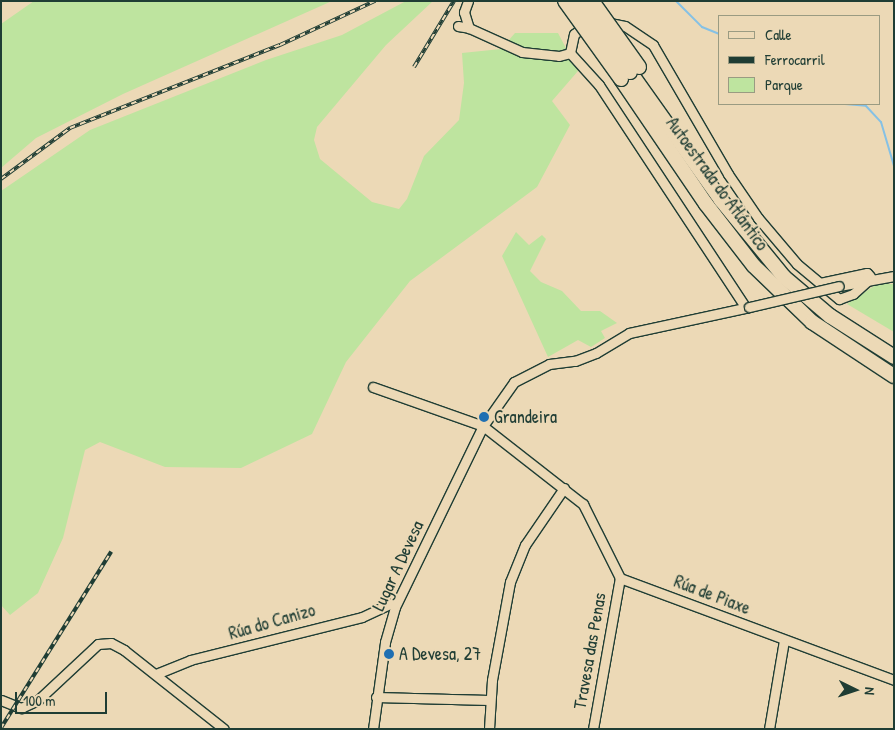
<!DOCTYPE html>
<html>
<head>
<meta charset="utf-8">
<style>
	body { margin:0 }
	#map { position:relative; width:895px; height:730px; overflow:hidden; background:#ecd9b6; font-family:"Patrick Hand",sans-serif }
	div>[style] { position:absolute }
	.green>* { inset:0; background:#bee49f }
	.stream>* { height:2px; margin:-1px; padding:0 1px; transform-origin:1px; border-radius:1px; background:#85c1e5 }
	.roads { filter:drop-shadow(1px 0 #1f3d34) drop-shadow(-1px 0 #1f3d34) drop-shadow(0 1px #1f3d34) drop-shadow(0 -1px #1f3d34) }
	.minor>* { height:9px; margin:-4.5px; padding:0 4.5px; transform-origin:4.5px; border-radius:4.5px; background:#ecd9b6 }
	.highway>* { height:14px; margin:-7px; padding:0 7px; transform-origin:7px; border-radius:7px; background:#ecd9b6 }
	.rail>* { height:4px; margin-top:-2px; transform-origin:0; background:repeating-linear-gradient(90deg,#ecd9b6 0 5.5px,#1f3d34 0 11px); box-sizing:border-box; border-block:1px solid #1f3d34 }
	.bridges { filter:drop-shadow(1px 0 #1f3d34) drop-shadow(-1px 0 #1f3d34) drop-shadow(0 1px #1f3d34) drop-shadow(0 -1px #1f3d34) }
	.minor-bridge>* { height:9px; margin:-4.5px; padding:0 4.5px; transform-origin:4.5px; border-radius:4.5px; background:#ecd9b6 }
	.highway-bridge>* { height:14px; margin:-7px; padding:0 7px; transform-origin:7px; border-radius:7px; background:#ecd9b6 }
	.dots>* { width:14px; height:14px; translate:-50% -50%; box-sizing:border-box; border:2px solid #ecd9b6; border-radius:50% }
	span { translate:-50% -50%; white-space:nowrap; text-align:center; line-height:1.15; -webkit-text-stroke:4px #ecd9b6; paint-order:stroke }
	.street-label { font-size:18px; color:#1f3d34 }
	.poi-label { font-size:18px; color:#1f3d34 }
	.left { translate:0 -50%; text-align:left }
	.frame { position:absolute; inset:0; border:2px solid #1f3d34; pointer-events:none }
	.legend { position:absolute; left:718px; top:15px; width:162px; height:90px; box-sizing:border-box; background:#ecd9b6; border:1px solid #9a9b82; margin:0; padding:6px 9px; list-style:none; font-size:15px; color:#1f3d34 }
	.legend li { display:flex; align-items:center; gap:10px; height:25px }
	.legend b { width:25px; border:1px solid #9a9b82 }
	.north { position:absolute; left:830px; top:665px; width:50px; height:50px; -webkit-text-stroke:4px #ecd9b6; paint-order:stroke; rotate:94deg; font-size:14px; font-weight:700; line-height:20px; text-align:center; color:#1f3d34 }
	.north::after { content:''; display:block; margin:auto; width:18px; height:22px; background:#1f3d34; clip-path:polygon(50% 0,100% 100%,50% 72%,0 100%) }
	.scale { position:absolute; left:15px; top:692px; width:92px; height:22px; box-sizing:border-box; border:2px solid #1f3d34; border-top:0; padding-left:6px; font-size:15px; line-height:18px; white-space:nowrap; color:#1f3d34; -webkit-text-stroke:4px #ecd9b6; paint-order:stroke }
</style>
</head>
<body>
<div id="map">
	<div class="green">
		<div style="clip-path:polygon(34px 1px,332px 1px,123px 94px,36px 138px,1px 168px,1px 24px)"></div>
		<div style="clip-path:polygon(406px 1px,433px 1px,386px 45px,317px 127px,314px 140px,320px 159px,372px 202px,399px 209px,407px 199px,424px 156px,459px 120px,464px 83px,462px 53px,501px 49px,515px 33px,558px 33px,578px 71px,552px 101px,570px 125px,537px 187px,410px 281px,346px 362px,312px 434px,241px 468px,165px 467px,100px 442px,85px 450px,63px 538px,38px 593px,10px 615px,1px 605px,1px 191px,90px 130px,266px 60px,342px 35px)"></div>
		<div style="clip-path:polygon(516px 232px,529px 245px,542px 235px,546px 239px,530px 271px,541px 282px,562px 291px,581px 311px,600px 311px,617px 323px,601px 331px,605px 338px,591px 347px,578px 340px,548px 357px,502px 256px)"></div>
		<div style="clip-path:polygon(877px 284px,894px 284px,894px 332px,847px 304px)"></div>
	</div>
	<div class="stream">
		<div style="left:676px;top:1px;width:37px;rotate:45deg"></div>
		<div style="left:702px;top:27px;width:18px;rotate:22deg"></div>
		<div style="left:845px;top:104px;width:21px;rotate:5deg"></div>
		<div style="left:866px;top:106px;width:22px;rotate:47deg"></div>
		<div style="left:881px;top:122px;width:46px;rotate:73.5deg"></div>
	</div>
	<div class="roads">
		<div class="minor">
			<div style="left:468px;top:1px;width:12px;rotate:110deg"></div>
			<div style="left:464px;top:12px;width:17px;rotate:73deg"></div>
			<div style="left:605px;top:22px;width:20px;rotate:11deg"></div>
			<div style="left:625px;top:26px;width:34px;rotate:34deg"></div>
			<div style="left:653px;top:45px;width:149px;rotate:59.8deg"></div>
			<div style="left:728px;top:174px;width:53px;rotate:55.7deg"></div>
			<div style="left:758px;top:218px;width:60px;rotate:49.7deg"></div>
			<div style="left:797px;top:264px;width:55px;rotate:39.8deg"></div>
			<div style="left:839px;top:299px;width:15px;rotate:-20deg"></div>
			<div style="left:853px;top:294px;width:24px;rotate:-42deg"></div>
			<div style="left:587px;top:24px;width:16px;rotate:142deg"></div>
			<div style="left:574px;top:34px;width:19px;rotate:102deg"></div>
			<div style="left:570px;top:53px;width:43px;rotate:47.8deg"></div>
			<div style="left:599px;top:85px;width:267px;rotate:56.6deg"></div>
			<div style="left:458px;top:26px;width:11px;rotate:10deg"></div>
			<div style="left:469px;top:28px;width:58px;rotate:24.4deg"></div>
			<div style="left:522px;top:52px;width:37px;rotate:6deg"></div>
			<div style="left:559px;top:56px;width:11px;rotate:-15deg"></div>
			<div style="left:820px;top:283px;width:48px;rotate:-12deg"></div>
			<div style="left:867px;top:273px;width:4px;rotate:45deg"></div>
			<div style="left:839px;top:286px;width:56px;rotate:-10.3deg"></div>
			<div style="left:373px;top:387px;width:117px;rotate:19.5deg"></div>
			<div style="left:483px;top:426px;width:127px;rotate:38deg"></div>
			<div style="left:583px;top:504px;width:83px;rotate:63.4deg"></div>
			<div style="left:620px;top:578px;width:292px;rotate:20.4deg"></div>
			<div style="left:156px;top:674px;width:37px;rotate:-22deg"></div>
			<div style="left:190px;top:660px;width:177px;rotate:-14deg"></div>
			<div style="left:362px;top:617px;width:38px;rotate:-25deg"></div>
			<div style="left:376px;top:697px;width:113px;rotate:1.5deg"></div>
			<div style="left:1px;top:700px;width:22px;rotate:22deg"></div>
			<div style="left:21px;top:708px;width:19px;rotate:-25deg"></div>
			<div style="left:38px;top:700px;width:82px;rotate:-43deg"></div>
			<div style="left:98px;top:644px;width:13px;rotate:-4deg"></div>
			<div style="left:111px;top:643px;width:15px;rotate:28deg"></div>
			<div style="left:124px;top:650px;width:127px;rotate:38.3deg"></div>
			<div style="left:373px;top:729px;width:88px;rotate:-82.1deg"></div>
			<div style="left:385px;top:642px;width:36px;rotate:-74deg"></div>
			<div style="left:395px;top:607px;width:201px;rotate:-64.1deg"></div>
			<div style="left:483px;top:426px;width:54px;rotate:-54.8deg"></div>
			<div style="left:514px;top:382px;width:39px;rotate:-27deg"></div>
			<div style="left:549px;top:364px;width:26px;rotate:-7deg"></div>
			<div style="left:575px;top:361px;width:22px;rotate:-21deg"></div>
			<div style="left:596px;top:353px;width:39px;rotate:-31deg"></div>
			<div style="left:629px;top:333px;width:123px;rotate:-12.2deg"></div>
			<div style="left:489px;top:729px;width:49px;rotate:-86.5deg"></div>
			<div style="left:492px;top:680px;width:100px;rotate:-79.6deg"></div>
			<div style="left:510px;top:582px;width:40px;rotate:-68deg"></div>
			<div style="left:525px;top:545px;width:69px;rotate:-55.6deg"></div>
			<div style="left:593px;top:729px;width:153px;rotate:-79.9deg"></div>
			<div style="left:769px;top:729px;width:90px;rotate:-80.4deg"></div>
		</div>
		<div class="highway">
			<div style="left:630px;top:72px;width:157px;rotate:54.6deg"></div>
			<div style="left:721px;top:200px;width:99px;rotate:50.7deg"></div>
			<div style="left:784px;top:277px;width:60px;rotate:40.3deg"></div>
			<div style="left:830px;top:316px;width:76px;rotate:32.6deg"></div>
			<div style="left:621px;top:79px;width:151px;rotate:55.8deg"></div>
			<div style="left:706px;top:204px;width:78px;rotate:52.3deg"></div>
			<div style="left:754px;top:266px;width:81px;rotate:44deg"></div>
			<div style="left:812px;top:322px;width:98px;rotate:33.4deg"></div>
		</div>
	</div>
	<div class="rail">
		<div style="left:414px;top:67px;width:77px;rotate:-58.8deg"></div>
		<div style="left:1px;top:179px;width:86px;rotate:-36.5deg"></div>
		<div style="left:70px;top:128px;width:226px;rotate:-21.6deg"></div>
		<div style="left:280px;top:45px;width:105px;rotate:-24.9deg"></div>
		<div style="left:1px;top:728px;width:208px;rotate:-58deg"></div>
	</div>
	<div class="bridges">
		<div class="minor-bridge">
			<div style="left:749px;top:307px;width:92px;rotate:-13.1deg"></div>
		</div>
		<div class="highway-bridge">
			<div style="left:565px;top:1px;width:96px;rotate:54.3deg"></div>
			<div style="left:578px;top:1px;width:88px;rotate:53.8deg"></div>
			<div style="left:592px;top:1px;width:81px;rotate:54.5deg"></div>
		</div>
	</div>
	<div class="dots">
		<div style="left:484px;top:417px;background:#1f6fb2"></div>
		<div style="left:389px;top:654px;background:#1f6fb2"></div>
	</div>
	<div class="street-label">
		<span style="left:717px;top:184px;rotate:54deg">Autoestrada do Atlántico</span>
		<span style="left:398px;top:566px;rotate:-65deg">Lugar A Devesa</span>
		<span style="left:712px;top:595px;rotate:21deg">Rúa de Piaxe</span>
		<span style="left:272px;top:622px;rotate:-16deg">Rúa do Canizo</span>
		<span style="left:590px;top:651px;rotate:-80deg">Travesa das Penas</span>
	</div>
	<div class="poi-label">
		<span class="left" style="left:494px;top:417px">Grandeira</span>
		<span class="left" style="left:399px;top:654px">A Devesa, 27</span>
	</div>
	<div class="frame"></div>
	<ul class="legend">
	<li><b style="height:6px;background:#ecd9b6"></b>Calle</li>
	<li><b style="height:6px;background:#1f3d34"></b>Ferrocarril</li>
	<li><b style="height:14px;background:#bee49f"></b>Parque</li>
	</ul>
	<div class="north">N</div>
	<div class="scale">100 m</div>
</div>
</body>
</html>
